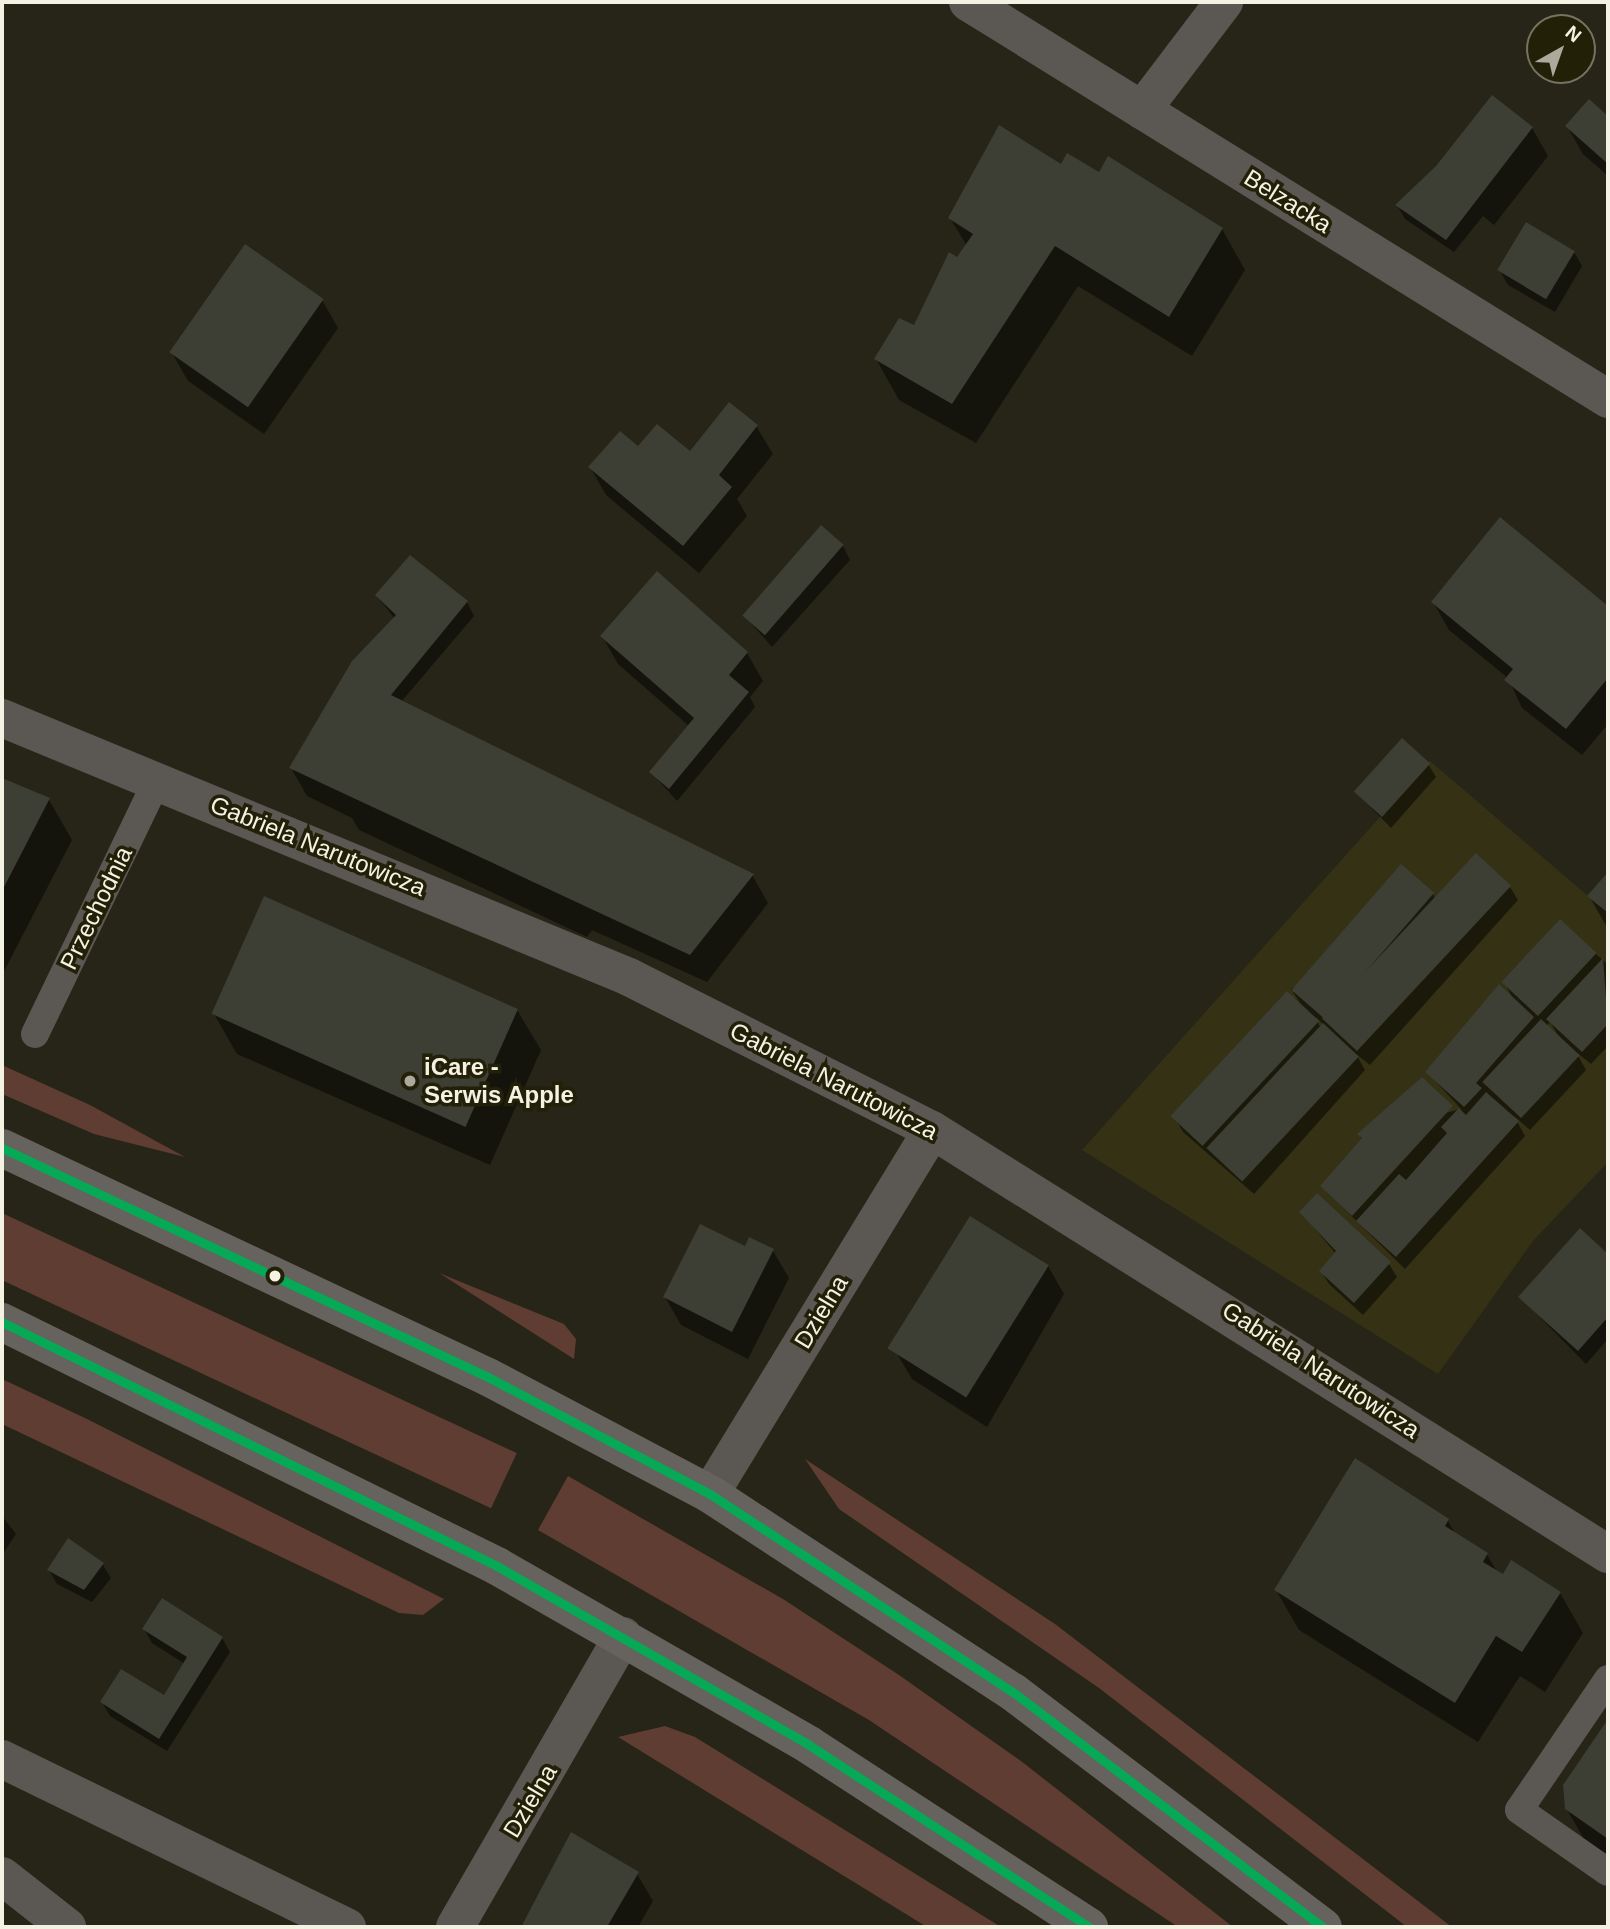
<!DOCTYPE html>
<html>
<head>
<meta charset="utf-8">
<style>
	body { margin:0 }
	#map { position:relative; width:1610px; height:1929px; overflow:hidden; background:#262518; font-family:Arial,sans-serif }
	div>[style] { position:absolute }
	.built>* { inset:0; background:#343114 }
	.green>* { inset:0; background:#5f3d32; transform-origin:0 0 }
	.shadow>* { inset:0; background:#0007 }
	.building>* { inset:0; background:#3d3e34; transform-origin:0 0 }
	.service>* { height:28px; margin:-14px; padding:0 14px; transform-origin:14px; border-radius:14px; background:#5b5854 }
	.minor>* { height:38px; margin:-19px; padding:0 19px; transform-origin:19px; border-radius:19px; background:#5b5854 }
	.secondary>* { height:38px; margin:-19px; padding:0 19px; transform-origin:19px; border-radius:19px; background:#66625d }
	.bus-1>* { height:9px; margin:-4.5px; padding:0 4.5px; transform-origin:4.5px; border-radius:4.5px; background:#06aa56 }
	.dots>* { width:19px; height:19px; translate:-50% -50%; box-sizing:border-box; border:4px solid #232008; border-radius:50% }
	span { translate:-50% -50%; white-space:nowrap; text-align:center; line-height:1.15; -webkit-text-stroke:7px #232008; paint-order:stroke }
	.street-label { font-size:24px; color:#f3f2e3 }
	.poi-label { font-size:24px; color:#f3f2e3; font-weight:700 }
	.left { translate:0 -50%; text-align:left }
	.frame { position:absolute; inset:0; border:4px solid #f3f2e3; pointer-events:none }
	.north { position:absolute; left:1526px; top:14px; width:70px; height:70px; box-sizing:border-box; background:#232008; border:2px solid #767460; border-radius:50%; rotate:40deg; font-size:19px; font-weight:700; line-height:28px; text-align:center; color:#f3f2e3 }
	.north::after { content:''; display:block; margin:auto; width:24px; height:32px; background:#abaa9c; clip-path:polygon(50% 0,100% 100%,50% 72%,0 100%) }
</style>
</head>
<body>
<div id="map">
	<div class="built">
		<div style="clip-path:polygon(1430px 761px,1608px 913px,1608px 1162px,1533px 1241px,1438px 1374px,1082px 1150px)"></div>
	</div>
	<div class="green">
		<div style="clip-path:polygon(2px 1065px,90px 1105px,185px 1157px,94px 1134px,2px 1094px)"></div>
		<div style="left:2px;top:1213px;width:568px;height:61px;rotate:25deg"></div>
		<div style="clip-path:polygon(439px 1273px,564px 1324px,576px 1339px,574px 1359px)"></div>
		<div style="clip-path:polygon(2px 1379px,87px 1419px,444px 1599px,423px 1615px,399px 1613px,2px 1424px)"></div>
		<div style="clip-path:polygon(805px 1459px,1055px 1624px,1452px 1927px,1407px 1927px,1099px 1688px,839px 1509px)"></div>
		<div style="clip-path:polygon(568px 1476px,783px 1599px,899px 1675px,1021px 1761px,1233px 1927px,1178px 1927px,869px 1720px,538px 1530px)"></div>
		<div style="clip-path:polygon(665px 1726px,695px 1737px,1001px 1927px,927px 1927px,618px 1737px)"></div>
	</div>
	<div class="shadow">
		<div style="clip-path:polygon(1589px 102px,1608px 118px,1608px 176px,1583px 154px,1567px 126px)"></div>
		<div style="clip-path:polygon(1532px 128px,1548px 156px,1494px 225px,1483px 216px,1454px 252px,1405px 219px,1397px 205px)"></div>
		<div style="clip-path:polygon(1061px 166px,1099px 174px,1222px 229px,1245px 270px,1192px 356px,1078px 286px,976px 443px,899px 400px,876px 359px,915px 327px,950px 254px,958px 260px,967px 246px,950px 218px)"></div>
		<div style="clip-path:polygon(1574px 252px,1582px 266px,1555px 312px,1508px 285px,1500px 271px)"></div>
		<div style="clip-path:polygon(322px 300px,338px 328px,264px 434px,188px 381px,172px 353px)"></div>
		<div style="clip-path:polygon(756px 426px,773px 454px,737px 499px,747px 516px,699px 573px,606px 495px,590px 467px,690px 454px)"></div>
		<div style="clip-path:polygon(1501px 519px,1608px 607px,1608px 724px,1582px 755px,1522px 708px,1508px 678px,1449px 630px,1433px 602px)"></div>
		<div style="clip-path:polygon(843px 546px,850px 560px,772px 647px,744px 615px)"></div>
		<div style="clip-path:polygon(657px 573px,747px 653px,763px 681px,750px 697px,755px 707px,677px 801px,651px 772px,689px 726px,618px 664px,602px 636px)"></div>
		<div style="clip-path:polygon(377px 596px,467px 602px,474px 616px,401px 702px,752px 875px,768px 903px,707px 982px,592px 930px,587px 937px,359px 830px,352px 818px,307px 796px,291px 768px,395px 619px)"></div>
		<div style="clip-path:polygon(1428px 764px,1436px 777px,1391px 828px,1356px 792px)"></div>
		<div style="clip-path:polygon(2px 780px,49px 800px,72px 840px,2px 975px)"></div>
		<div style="clip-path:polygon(1608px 875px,1608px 929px,1589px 896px)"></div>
		<div style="clip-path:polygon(evenodd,1510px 887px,1518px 900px,1370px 1065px,1356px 1054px,1365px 1070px,1254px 1194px,1183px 1132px,1175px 1118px,1302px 1006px,1291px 989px,1433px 894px,1436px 900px,1510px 887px,1316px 1017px,1324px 1025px,1321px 1028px,1315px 1018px,1316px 1017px)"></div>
		<div style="clip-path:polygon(265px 898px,517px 1010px,541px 1050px,490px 1165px,237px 1054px,214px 1014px)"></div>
		<div style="clip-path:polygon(evenodd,1561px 922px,1608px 965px,1608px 1046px,1591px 1064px,1576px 1052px,1586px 1070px,1530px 1130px,1514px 1116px,1525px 1136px,1405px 1269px,1322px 1187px,1363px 1140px,1359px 1135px,1461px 1109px,1427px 1072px,1512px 997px,1504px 982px,1561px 922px,1550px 1022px,1559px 1037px,1546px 1026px,1550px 1022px)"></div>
		<div style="clip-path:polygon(1301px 1212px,1389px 1264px,1397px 1277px,1363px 1315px,1329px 1284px,1321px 1271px,1336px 1254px)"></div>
		<div style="clip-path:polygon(1580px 1231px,1608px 1256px,1608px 1339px,1586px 1364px,1520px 1297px)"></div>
		<div style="clip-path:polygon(745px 1249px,773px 1251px,789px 1278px,748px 1359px,681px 1325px,665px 1297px)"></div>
		<div style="clip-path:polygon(1048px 1266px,1064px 1294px,987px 1427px,912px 1379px,896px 1352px)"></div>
		<div style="clip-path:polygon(1356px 1461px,1448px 1521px,1456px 1535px,1487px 1555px,1498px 1573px,1560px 1593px,1583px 1633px,1545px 1692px,1520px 1676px,1478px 1742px,1299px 1630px,1276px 1590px)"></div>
		<div style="clip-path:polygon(2px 1516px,16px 1534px,2px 1555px)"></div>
		<div style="clip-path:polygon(68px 1540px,103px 1565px,111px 1578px,92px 1602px,57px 1584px,49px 1570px)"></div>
		<div style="clip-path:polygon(144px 1629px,222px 1638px,230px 1652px,167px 1751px,110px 1716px,102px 1702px,164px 1697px,185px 1664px,152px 1643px)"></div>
		<div style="clip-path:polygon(1608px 1722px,1608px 1862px,1590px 1849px,1566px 1808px,1565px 1785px)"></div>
		<div style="clip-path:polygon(572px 1835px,637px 1874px,653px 1901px,638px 1927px,521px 1927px)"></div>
	</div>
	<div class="building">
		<div style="clip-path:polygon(1492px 95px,1533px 127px,1446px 240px,1395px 205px,1436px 166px)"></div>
		<div style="clip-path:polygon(1589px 99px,1608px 116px,1608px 164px,1565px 126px)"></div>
		<div style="clip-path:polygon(999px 125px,1061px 164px,1067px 153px,1099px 172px,1108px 156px,1223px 228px,1169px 317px,1055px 246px,952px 404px,874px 359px,899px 318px,914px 325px,949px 252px,957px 257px,973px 234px,948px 218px)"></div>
		<div style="left:1526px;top:222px;width:57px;height:56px;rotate:31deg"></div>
		<div style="left:245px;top:244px;width:96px;height:132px;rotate:35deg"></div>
		<div style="clip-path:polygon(729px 402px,758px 425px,719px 475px,732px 487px,683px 546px,588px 467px,620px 431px,638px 446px,657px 424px,690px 451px)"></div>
		<div style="clip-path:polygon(1500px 517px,1608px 606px,1608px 678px,1566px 729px,1504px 680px,1513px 669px,1431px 602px)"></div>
		<div style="left:821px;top:525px;width:30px;height:120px;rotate:41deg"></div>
		<div style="clip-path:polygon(410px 555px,468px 601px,391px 695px,754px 874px,690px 955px,289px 768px,352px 661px,396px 615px,375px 595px)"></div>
		<div style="clip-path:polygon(657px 571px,748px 652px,729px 675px,749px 692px,669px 789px,649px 772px,694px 718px,600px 636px)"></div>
		<div style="left:1402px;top:738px;width:38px;height:72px;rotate:42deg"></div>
		<div style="clip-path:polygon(2px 778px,50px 798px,2px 891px)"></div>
		<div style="left:1476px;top:853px;width:48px;height:226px;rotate:43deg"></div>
		<div style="left:1401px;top:864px;width:44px;height:167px;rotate:41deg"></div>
		<div style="clip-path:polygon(1608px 872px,1608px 913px,1587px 896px)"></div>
		<div style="left:264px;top:896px;width:278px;height:129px;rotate:24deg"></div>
		<div style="left:1560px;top:919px;width:50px;height:86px;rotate:43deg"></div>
		<div style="clip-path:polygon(1603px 958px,1608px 1024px,1582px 1052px,1546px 1019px)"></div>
		<div style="clip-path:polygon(1499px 984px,1534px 1017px,1476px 1083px,1482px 1088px,1464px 1107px,1425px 1072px)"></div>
		<div style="left:1287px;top:991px;width:44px;height:171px;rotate:43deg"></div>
		<div style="left:1541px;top:1019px;width:53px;height:86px;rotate:43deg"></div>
		<div style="left:1323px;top:1023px;width:49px;height:171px;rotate:43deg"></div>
		<div style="clip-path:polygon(1422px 1077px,1453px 1106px,1352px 1216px,1320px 1186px,1362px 1138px,1357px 1134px)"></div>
		<div style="clip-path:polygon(1486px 1092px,1519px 1121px,1396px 1257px,1356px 1221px,1399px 1174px,1406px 1180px,1447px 1133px,1441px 1127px,1459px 1108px,1466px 1115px)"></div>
		<div style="clip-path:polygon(1317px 1193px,1391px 1262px,1354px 1303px,1319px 1271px,1336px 1251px,1299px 1212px)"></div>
		<div style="left:970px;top:1216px;width:93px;height:156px;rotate:32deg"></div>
		<div style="clip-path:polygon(700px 1224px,745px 1246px,749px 1237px,774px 1249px,732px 1332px,663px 1297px)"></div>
		<div style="clip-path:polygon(1580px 1228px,1608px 1254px,1608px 1317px,1578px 1351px,1518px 1297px)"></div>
		<div style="clip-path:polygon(1355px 1458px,1449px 1519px,1445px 1526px,1488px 1553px,1483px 1562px,1503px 1574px,1511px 1560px,1561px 1592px,1522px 1652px,1496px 1636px,1455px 1703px,1274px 1590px)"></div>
		<div style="clip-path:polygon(68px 1538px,104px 1563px,84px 1590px,47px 1570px)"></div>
		<div style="clip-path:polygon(162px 1598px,223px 1637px,159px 1739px,100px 1702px,121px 1669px,164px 1695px,187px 1657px,142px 1629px)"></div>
		<div style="clip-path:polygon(1608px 1719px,1608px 1839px,1565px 1809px,1563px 1785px)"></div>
		<div style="clip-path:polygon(571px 1832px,639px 1872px,607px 1927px,521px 1927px)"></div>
	</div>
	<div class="service">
		<div style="left:35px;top:1034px;width:281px;rotate:-64.3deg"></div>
		<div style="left:1608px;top:1679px;width:158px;rotate:124.2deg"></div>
		<div style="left:1519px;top:1810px;width:108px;rotate:34.9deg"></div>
	</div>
	<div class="minor">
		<div style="left:968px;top:2px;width:753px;rotate:31.81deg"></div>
		<div style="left:1142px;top:110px;width:136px;rotate:-52.8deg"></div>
		<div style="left:2px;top:718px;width:678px;rotate:22.44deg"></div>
		<div style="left:629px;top:977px;width:339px;rotate:26.8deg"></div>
		<div style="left:932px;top:1130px;width:798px;rotate:32.1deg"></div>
		<div style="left:710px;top:1494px;width:426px;rotate:-58.6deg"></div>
		<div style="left:2px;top:1759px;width:384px;rotate:26deg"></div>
		<div style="left:2px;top:1876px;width:83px;rotate:38.1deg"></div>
		<div style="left:455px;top:1927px;width:336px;rotate:-60deg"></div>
	</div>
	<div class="secondary">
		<div style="left:2px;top:1148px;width:537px;rotate:25.23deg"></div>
		<div style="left:488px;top:1377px;width:251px;rotate:27.8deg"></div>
		<div style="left:710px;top:1494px;width:362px;rotate:33.2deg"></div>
		<div style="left:1013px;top:1692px;width:389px;rotate:37.2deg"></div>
		<div style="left:2px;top:1322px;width:552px;rotate:26.24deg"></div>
		<div style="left:497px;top:1566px;width:360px;rotate:29.8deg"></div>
		<div style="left:809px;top:1745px;width:334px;rotate:33deg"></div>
	</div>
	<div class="bus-1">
		<div style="left:2px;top:1148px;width:537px;rotate:25.23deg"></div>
		<div style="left:488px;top:1377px;width:251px;rotate:27.8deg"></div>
		<div style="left:710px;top:1494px;width:362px;rotate:33.2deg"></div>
		<div style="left:1013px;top:1692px;width:389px;rotate:37.2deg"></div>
		<div style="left:2px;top:1322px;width:552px;rotate:26.24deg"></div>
		<div style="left:497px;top:1566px;width:360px;rotate:29.8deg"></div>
		<div style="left:809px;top:1745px;width:334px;rotate:33deg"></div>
	</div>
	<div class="dots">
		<div style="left:410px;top:1081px;background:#abaa9c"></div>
		<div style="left:275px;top:1276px;background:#f3f2e3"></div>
	</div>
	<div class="street-label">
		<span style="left:1288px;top:201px;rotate:32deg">Belzacka</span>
		<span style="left:318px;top:846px;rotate:22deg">Gabriela Narutowicza</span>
		<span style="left:96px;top:908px;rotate:-64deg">Przechodnia</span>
		<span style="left:834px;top:1081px;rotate:27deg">Gabriela Narutowicza</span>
		<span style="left:821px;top:1312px;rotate:-59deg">Dzielna</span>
		<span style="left:1321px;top:1370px;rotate:33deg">Gabriela Narutowicza</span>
		<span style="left:530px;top:1801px;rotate:-59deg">Dzielna</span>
	</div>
	<div class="poi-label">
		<span class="left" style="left:424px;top:1081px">iCare -<br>Serwis Apple</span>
	</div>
	<div class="frame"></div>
	<div class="north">N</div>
</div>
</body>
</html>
